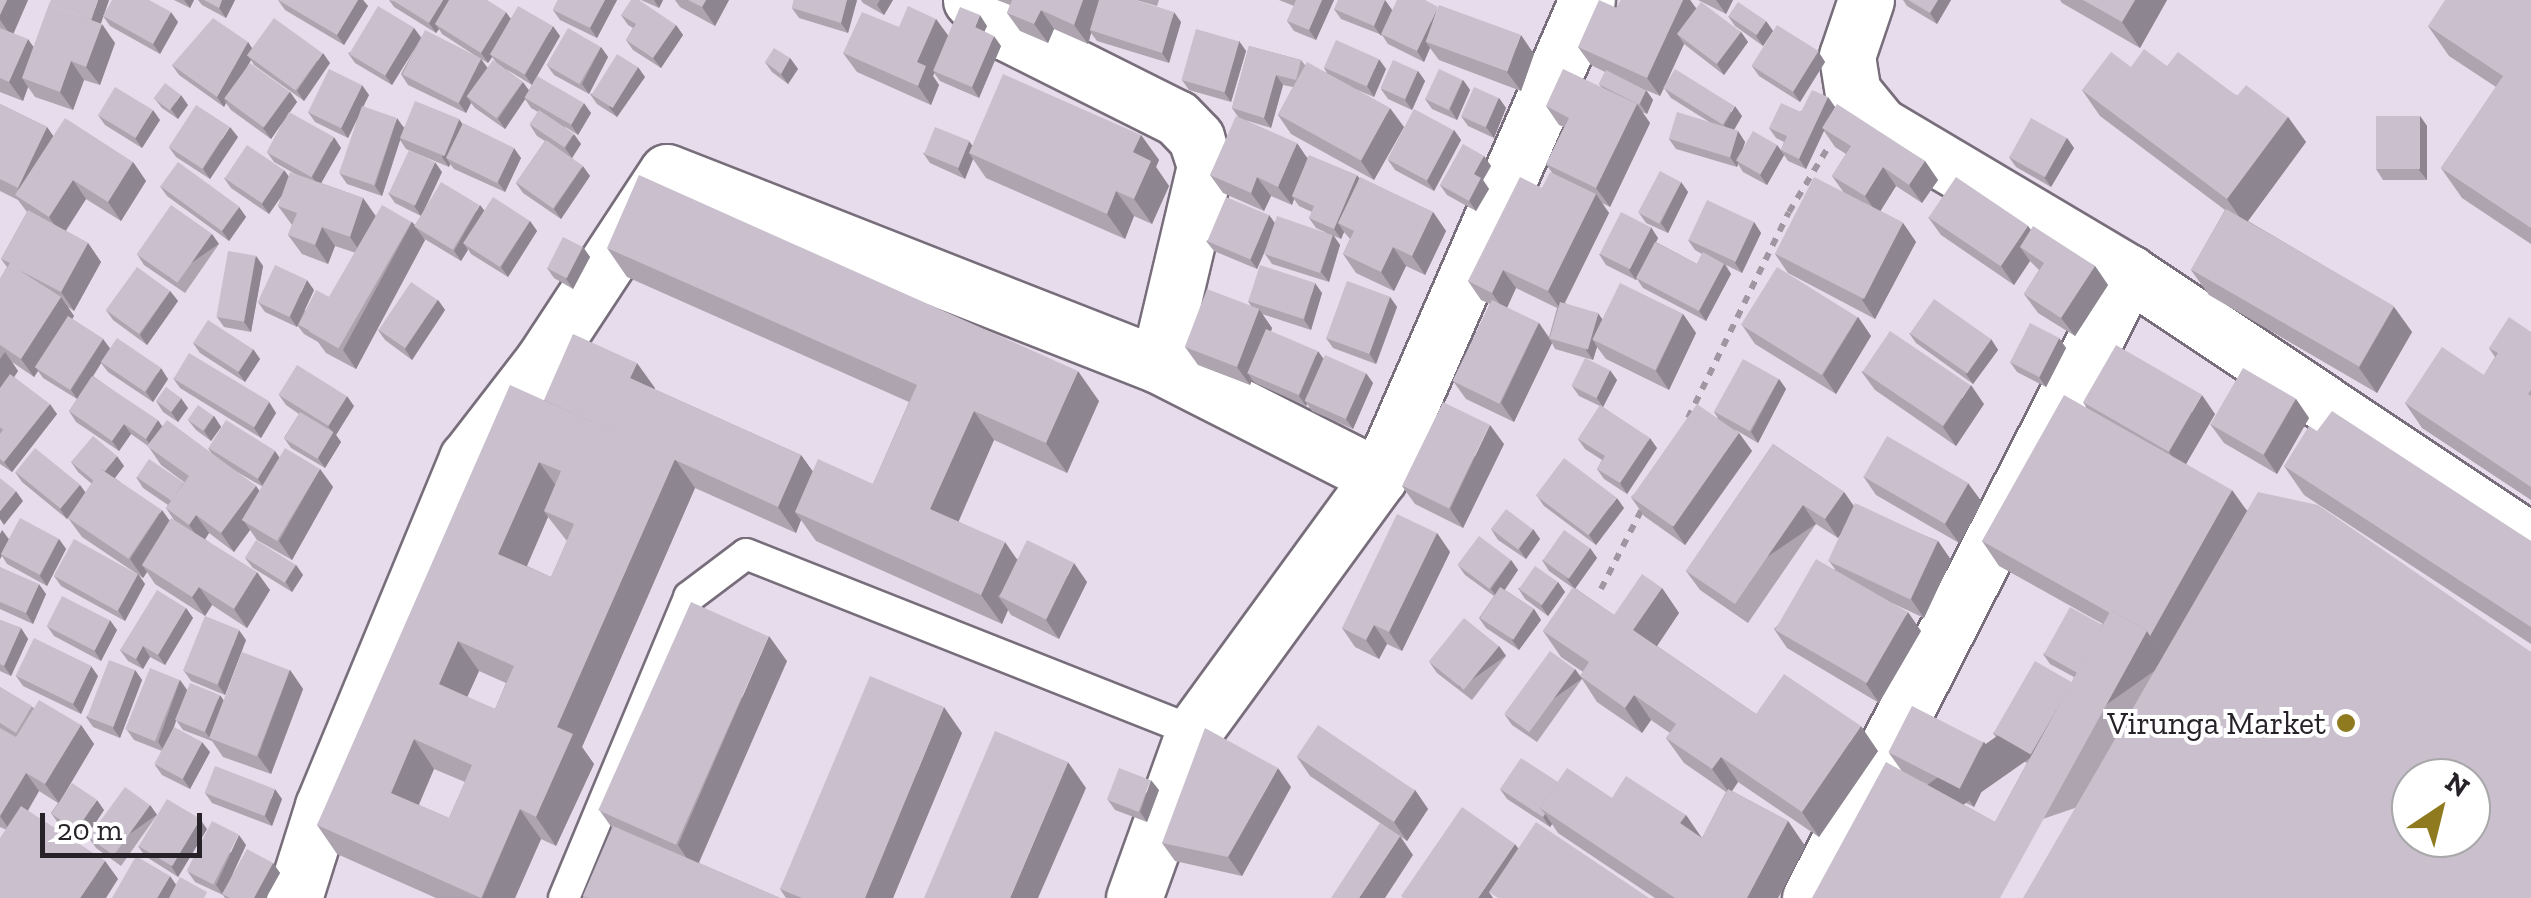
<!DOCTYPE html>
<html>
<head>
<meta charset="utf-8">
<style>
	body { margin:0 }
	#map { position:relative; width:2531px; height:898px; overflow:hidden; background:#e7dceb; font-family:"Zilla Slab",serif }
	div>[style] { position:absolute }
	.path>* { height:6px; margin-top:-3px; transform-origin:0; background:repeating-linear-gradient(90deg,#9f96a2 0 8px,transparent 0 16px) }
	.roads { filter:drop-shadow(2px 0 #786e7b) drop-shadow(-2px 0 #786e7b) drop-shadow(0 2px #786e7b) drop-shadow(0 -2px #786e7b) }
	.service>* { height:30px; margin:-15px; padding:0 15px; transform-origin:15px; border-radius:15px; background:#fff }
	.minor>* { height:55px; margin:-27.5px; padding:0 27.5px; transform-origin:27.5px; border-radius:27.5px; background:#fff }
	.wall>* { inset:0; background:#ada4b0 }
	.shaded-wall>* { inset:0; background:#8d8690; transform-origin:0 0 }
	.building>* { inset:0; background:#c9bfcd; transform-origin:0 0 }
	.dots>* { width:28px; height:28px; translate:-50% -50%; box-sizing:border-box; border:5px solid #fff; border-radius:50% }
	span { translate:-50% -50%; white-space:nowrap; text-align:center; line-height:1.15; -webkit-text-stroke:8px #fff; paint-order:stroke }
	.poi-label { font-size:32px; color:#262228 }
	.right { translate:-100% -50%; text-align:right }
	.north { position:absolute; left:2391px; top:758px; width:100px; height:100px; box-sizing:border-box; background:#fff; border:2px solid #a8a7a9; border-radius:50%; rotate:35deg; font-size:28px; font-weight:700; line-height:40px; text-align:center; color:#262228 }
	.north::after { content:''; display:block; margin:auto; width:35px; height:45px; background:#8f7a20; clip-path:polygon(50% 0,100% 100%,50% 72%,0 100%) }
	.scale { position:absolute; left:40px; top:813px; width:162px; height:45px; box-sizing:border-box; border:5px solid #262228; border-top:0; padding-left:12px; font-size:30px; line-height:35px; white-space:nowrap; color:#262228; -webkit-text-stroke:8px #fff; paint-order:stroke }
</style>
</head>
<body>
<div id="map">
	<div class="path">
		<div style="left:1688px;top:418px;width:229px;rotate:-63.9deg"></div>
		<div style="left:1789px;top:212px;width:77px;rotate:-58.8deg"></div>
		<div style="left:1601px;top:589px;width:94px;rotate:-62.9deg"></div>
	</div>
	<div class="roads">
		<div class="service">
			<div style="left:564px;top:898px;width:326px;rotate:-67.4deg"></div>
			<div style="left:689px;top:597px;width:71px;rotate:-37deg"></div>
			<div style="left:746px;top:554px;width:482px;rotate:21.6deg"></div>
		</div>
		<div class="minor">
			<div style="left:971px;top:0;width:47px;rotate:43.3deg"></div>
			<div style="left:1005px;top:32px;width:192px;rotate:26.6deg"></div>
			<div style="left:1177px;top:118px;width:28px;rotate:46deg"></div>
			<div style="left:1196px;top:138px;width:29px;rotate:72deg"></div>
			<div style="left:1205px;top:166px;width:204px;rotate:103.3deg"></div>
			<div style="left:1866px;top:0;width:59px;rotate:108.7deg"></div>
			<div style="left:1847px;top:56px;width:36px;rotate:81deg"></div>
			<div style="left:1853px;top:92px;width:43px;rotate:50.7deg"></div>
			<div style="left:1880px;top:125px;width:290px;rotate:30.7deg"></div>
			<div style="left:2129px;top:273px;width:483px;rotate:33.7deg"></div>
			<div style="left:294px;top:898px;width:96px;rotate:-72.5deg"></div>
			<div style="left:323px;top:806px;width:376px;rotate:-67.5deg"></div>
			<div style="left:467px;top:459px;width:123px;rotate:-52.3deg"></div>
			<div style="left:542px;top:362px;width:227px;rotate:-56.7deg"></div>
			<div style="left:667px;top:172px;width:528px;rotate:21.46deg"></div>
			<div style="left:1158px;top:365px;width:248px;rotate:26.9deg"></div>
			<div style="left:1134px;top:898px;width:177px;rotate:-70.2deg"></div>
			<div style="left:1194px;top:731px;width:314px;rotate:-53.9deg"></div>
			<div style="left:1379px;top:477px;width:520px;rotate:-66.44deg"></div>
			<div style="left:1810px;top:898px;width:702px;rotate:-62.96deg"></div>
		</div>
	</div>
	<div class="wall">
		<div style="clip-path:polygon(0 0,28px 0,13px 34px,33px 47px,109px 0,100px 24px,115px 43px,100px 85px,84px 80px,73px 110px,35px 97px,28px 87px,23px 101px,0 92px)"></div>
		<div style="clip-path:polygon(174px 0,194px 0,190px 8px)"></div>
		<div style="clip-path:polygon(198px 0,235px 0,226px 18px,202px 5px)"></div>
		<div style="clip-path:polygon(278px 0,363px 0,368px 6px,344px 45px,285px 10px)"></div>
		<div style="clip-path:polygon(evenodd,389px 0,511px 18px,560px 36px,537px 76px,591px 113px,578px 135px,564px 126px,581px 144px,572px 158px,590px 176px,561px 219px,523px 193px,516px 183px,545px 141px,537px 136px,530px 125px,538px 112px,531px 108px,525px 99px,505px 129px,475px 108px,471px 103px,466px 113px,408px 85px,401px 74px,416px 47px,392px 85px,355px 63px,348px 53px,414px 28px,421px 37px,479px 58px,442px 34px,439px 29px,436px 33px,394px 7px,389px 0,492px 57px,496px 62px,488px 68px,481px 59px,488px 63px,492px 57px,389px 0,506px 69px,532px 85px,529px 90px,506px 69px)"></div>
		<div style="clip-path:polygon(558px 0,617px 0,597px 38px,560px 20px,553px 10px)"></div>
		<div style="clip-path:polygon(641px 0,663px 0,659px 8px)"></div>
		<div style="clip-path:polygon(675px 0,729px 0,715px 26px,680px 7px)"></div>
		<div style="clip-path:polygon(794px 0,857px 0,848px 33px,799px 18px,792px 8px)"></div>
		<div style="clip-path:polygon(861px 0,893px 0,884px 15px,863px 3px)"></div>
		<div style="clip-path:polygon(997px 0,1135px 0,1181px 22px,1169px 63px,1097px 41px,1091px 33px,1088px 44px,1054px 29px,1048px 43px,1020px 31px,1007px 13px,1010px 5px)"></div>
		<div style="clip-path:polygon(1136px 0,1159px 0,1157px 6px)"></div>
		<div style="clip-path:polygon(1279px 0,1334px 0,1316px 40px,1294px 31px,1287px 21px,1294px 6px)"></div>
		<div style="clip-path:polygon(1385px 0,1392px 10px,1534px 54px,1521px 91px,1439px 60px,1430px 48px,1424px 62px,1388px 44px,1382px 35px,1341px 19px,1334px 9px)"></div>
		<div style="clip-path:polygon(evenodd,1621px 0,1690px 0,1696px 9px,1741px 32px,1748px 42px,1724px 75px,1684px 44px,1664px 88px,1742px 116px,1734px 130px,1738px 131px,1745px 142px,1743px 148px,1777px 145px,1781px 150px,1784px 142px,1776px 138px,1769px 128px,1828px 97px,1835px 107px,1925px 161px,1938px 180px,1922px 203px,1896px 186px,1880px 211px,1903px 223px,1916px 242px,1875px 319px,1788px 273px,1775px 254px,1844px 193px,1832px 176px,1846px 154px,1835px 147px,1824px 131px,1806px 169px,1788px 161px,1784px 155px,1767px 185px,1743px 172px,1738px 164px,1737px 167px,1676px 149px,1669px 139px,1711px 123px,1671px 98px,1664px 88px,1660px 96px,1646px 90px,1653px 100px,1647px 114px,1642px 112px,1650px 123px,1610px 207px,1602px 203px,1609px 213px,1565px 303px,1602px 320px,1683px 314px,1696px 333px,1669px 390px,1606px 359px,1597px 347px,1593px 360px,1555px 349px,1552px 343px,1514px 422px,1466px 399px,1453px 381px,1490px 304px,1481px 300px,1468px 281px,1553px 174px,1546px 164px,1564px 127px,1559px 125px,1546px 106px,1602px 88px,1599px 84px,1605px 72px,1591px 65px,1578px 47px,1617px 8px,1621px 0,1516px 288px,1557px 308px,1549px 337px,1539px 323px,1507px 308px,1516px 288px)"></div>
		<div style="clip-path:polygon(1698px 0,1733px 0,1726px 14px)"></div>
		<div style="clip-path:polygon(1903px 0,1951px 0,1937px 24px,1907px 6px)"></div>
		<div style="clip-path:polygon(2060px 0,2167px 0,2140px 48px,2062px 3px)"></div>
		<div style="clip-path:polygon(2531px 0,2531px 244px,2462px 198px,2441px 168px,2496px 87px,2449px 56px,2428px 26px)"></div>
		<div style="clip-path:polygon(621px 15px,676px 25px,683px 35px,661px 68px,633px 50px,626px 40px,633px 28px,628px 25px)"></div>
		<div style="clip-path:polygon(103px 16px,178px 22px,160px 54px,110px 26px)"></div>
		<div style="clip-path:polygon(1728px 16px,1766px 21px,1773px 31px,1763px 46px,1735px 26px)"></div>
		<div style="clip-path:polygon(936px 19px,948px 36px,987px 26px,984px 32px,1001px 46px,979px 98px,940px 81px,934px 73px,933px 76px,939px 85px,931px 105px,857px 72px,843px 53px,899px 27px)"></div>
		<div style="clip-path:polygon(1239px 41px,1246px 51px,1231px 102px,1189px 90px,1182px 80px)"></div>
		<div style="clip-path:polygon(248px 42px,252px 48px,330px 63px,304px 101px,254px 65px,251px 60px,245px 70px,290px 92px,297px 102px,289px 113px,341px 148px,321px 183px,363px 198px,376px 216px,412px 222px,415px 225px,421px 216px,395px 203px,388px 193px,442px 172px,425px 209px,484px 211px,530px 221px,537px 231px,508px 277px,471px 254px,468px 249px,461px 261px,423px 238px,425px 240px,356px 369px,326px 353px,318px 342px,304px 334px,297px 325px,297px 327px,265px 312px,258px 302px,314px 290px,304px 311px,332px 298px,356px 253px,335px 246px,328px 264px,302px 254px,288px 235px,292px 225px,278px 206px,282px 195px,269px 214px,231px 188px,224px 178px,284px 170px,288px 176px,297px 175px,274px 162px,267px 152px,286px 117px,271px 139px,231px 110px,226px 103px,224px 107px,179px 75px,172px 65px)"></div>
		<div style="clip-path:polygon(1249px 46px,1301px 60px,1305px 65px,1327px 73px,1324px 68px,1386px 69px,1374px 97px,1355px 89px,1404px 127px,1374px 180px,1291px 134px,1278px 115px,1293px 87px,1283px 85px,1271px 128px,1245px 120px,1308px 158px,1359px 178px,1433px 212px,1446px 231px,1425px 275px,1406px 266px,1394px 291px,1356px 273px,1343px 254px,1350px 239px,1344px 232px,1341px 239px,1334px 236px,1340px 245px,1329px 282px,1272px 264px,1265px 254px,1270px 240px,1257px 269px,1214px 251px,1206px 241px,1269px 215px,1275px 223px,1327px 233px,1316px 228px,1309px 218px,1312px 212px,1299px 206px,1294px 199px,1292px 205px,1271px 196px,1264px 211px,1223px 193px,1210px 175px,1239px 118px,1232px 108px)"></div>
		<div style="clip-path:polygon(601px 47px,608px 57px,589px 94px,554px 75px,547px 65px)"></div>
		<div style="clip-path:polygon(1818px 51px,1825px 62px,1800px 102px,1759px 76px,1752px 66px)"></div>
		<div style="clip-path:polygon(790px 58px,798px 69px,788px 84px,772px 72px,765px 62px)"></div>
		<div style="clip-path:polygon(2167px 66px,2288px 117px,2306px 142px,2248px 221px,2394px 307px,2412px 332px,2377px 393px,2209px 295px,2191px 270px,2225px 210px,2100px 116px,2082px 90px,2131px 67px)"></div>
		<div style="clip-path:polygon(1418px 71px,1425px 81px,1412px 110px,1388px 99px,1381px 89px)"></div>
		<div style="clip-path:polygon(645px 77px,617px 117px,597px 104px,590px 94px)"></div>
		<div style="clip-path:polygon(1463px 80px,1470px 90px,1457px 120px,1432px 109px,1425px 99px)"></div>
		<div style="clip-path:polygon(369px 95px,363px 106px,404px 127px,463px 125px,521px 158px,505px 192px,454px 169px,450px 164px,449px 167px,406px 149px,400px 140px,382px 196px,347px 184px,340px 174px,360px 112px,348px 138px,315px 122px,308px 112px)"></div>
		<div style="clip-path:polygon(154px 98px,188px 105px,178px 119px,162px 108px)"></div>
		<div style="clip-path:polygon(1499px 98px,1506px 108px,1494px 138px,1468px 126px,1461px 116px)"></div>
		<div style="clip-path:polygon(evenodd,0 104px,47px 127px,53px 136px,133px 162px,146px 181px,121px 221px,86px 199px,66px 231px,88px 243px,101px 262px,74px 311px,68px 307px,74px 316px,72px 319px,103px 339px,110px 348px,168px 379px,153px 402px,108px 372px,101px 363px,93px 376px,162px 426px,212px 454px,208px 448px,275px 451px,280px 458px,320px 469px,333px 487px,292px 560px,257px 540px,250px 530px,234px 552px,209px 533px,205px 539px,270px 590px,247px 628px,212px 605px,205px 616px,155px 584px,147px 572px,143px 578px,82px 537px,68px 518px,73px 512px,67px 519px,22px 482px,15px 472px,80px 485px,86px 493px,92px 484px,78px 472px,71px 462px,124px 466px,115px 478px,170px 521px,174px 520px,166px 508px,168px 505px,143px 488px,136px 477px,184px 483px,184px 482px,161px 465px,148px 446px,131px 434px,119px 451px,76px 422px,69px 411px,77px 399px,43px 378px,38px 371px,34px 377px,12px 362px,18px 371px,14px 377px,57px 414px,12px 472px,0 464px,0 279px,7px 267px,1px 259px,27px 212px,18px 200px,0 191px,0 104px,234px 470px,263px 487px,260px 492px,256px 486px,234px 470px)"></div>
		<div style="clip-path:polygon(98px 115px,160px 120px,142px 148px,105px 125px)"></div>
		<div style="clip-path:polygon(2420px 116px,2427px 126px,2427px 180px,2383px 180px,2376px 169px)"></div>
		<div style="clip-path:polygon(1454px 130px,1461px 140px,1434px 191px,1395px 170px,1388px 160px)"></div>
		<div style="clip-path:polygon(1141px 135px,1159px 160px,1156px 167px,1169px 186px,1152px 224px,1134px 216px,1125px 239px,986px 178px,973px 159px,965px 179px,930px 163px,923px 153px,972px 145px)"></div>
		<div style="clip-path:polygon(238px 137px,210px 179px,176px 157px,169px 147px)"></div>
		<div style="clip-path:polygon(2067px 138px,2074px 148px,2051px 187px,2016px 167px,2009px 157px)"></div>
		<div style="clip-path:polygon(1484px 156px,1491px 166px,1483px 180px,1489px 189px,1476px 211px,1447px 195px,1440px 185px)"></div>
		<div style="clip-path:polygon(1681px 182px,1688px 192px,1668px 233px,1646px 223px,1639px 213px)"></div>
		<div style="clip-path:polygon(160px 186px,239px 207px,246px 217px,229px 241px,167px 196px)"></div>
		<div style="clip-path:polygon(1928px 217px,2028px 226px,2031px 230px,2095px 266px,2108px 285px,2075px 336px,2038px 313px,2024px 294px,2039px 270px,2030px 261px,2014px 285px,1941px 235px)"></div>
		<div style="clip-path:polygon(1754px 222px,1761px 233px,1742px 273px,1726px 265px,1731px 274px,1706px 321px,1643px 288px,1637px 279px,1636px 280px,1606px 265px,1599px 254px,1658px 238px,1656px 242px,1697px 264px,1702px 254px,1695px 250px,1688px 240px)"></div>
		<div style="clip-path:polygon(219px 244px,185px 293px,144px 265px,137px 254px)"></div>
		<div style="clip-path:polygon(583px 247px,590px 257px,573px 289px,554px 278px,547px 268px)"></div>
		<div style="clip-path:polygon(evenodd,607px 248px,1099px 401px,1067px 473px,994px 440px,958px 521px,1017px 559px,1087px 582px,1059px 639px,1011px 615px,1008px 610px,1002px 624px,816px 541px,801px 520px,796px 533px,695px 488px,582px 747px,594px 764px,556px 846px,541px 839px,515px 898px,436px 898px,337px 854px,317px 825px,544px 400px,655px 388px,654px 389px,801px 455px,813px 472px,873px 484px,909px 402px,627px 277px,607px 248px,548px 517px,567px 541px,551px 577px,527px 566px,548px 517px,607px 248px,479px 671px,506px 683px,495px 709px,467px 697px,479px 671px,607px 248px,434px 769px,465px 782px,449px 818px,419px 805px,434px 769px)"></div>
		<div style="clip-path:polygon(256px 256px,263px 266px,251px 332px,224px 327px,217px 317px)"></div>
		<div style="clip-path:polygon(170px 291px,178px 301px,147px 345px,113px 320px,106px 310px)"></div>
		<div style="clip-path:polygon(1322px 293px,1311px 330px,1262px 314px,1272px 328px,1271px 332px,1373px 383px,1353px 429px,1312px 411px,1307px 404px,1306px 406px,1255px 383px,1252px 380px,1250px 385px,1198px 365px,1185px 347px,1251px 306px,1248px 301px)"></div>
		<div style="clip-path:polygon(1390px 297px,1397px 307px,1376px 364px,1333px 348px,1326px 338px)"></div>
		<div style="clip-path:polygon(438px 300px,445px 310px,412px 360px,385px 340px,378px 330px)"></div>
		<div style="clip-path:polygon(1858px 317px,1871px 336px,1836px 394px,1755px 344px,1742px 325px)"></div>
		<div style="clip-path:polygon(2531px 332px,2531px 500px,2422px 428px,2405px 403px,2484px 375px,2495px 357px,2489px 348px)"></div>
		<div style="clip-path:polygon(1909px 333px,1991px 339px,1998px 350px,1973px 384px,1916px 343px)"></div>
		<div style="clip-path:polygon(2059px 338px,2066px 348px,2046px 387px,2017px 372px,2010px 362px)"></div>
		<div style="clip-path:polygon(193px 343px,253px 349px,260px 359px,245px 382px,200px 353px)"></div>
		<div style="clip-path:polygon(1861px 371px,1984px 404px,1956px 446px,1875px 390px)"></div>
		<div style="clip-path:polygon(173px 378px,269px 402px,276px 413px,261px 438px,180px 388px)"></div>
		<div style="clip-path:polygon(1779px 379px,1786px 389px,1758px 443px,1734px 429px,1739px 433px,1752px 451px,1685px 545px,1644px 516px,1631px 497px,1718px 418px,1714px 412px)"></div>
		<div style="clip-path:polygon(1617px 380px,1603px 407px,1657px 448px,1627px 494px,1604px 479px,1597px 469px,1602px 460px,1585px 449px,1578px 439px,1600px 406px,1579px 396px,1572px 386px)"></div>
		<div style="clip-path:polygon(279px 395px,354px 406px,336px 435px,341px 442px,325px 468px,291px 448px,284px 438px,299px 414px,286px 405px)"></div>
		<div style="clip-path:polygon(2296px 399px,2309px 418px,2277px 474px,2224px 443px,2210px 424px)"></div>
		<div style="clip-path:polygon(156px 401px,188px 408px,178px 422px,163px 412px)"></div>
		<div style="clip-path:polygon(2083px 402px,2215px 414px,2186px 464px,2247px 510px,2531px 652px,1812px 898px,1901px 770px,1889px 753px,1984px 742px,1997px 760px,1974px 807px,1921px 781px,1995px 822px,2027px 763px,2006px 752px,1993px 733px,2072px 682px,2074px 677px,2050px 664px,2043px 654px,2103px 624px,1999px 566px,1982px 541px,2086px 407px)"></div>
		<div style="clip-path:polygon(214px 416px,221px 427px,211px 441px,196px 430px,188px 420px)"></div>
		<div style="clip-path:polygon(2317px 431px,2531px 541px,2531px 644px,2304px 495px,2284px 466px)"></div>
		<div style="clip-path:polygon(1504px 444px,1463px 528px,1415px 504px,1402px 486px)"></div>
		<div style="clip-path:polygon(1773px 444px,1844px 492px,1854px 506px,1938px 541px,1951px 560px,1924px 618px,1892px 603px,1921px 631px,1879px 703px,1787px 648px,1774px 629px,1835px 569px,1829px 561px,1841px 534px,1838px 538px,1816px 524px,1748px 623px,1700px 590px,1686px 571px)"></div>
		<div style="clip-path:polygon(1863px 476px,1982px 502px,1959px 543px,1876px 495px)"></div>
		<div style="clip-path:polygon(1537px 496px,1624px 508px,1596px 545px,1544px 506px)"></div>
		<div style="clip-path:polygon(1491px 529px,1533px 529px,1540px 539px,1526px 559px,1498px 540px)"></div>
		<div style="clip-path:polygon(2px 530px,9px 539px,59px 539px,66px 549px,47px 586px,7px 564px,2px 556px,0 559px)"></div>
		<div style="clip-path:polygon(1437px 533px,1450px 552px,1402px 651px,1387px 644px,1379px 659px,1355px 647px,1342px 628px)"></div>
		<div style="clip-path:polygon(1590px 548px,1597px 558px,1575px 588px,1614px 615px,1662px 588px,1679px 613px,1657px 646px,1756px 714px,1878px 751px,1819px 837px,1738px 782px,1732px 791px,1788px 821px,1805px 846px,1778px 898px,1655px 898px,1558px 833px,1552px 824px,1550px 827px,1507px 799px,1500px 789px,1558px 782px,1612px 798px,1686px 815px,1702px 838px,1726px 792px,1684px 763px,1666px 738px,1670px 733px,1651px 720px,1642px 733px,1597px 702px,1582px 679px,1537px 742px,1512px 725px,1505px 715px,1575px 669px,1580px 676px,1583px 672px,1561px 657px,1543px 631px,1573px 588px,1549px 571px,1542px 560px)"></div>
		<div style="clip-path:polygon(245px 558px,296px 565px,303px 575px,292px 592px,253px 568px)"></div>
		<div style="clip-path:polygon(1511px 560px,1518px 570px,1505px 590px,1534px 609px,1541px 620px,1519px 650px,1486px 628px,1479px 618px,1494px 596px,1465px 575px,1458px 565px)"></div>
		<div style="clip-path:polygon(0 567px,46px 594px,33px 624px,0 609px)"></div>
		<div style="clip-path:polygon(138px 574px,145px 584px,125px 621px,61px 586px,54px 576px)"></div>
		<div style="clip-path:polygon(1558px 582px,1565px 592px,1548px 616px,1525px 599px,1518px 588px)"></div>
		<div style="clip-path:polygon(186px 608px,193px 618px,165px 665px,150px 657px,143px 669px,128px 661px,120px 650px)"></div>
		<div style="clip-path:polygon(0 620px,21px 628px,28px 639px,11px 676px,0 671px)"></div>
		<div style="clip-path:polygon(47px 626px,117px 630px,101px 661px,54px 636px)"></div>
		<div style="clip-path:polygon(246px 640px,225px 695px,191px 681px,184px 671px)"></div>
		<div style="clip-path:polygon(1499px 646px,1506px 656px,1472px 700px,1437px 673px,1430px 663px)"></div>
		<div style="clip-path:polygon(787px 661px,699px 863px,780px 898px,585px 898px,583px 896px,612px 828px,600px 811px)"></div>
		<div style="clip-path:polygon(135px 670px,142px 680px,120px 738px,93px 727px,86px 717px)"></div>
		<div style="clip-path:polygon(290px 670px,303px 689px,271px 774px,223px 757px,212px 741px,183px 730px,176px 720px,172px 732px,210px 752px,190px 789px,162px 775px,155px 765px,162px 751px,134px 740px,127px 730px,180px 680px,187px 690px,224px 701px)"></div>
		<div style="clip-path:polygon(16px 676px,98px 676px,81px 714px,23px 686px)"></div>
		<div style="clip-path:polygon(0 687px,34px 708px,81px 725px,94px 744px,62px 798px,104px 810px,84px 840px,58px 823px,51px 813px,58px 803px,39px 791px,28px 811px,105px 861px,118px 879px,0 827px)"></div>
		<div style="clip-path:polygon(962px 733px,893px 898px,786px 898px,780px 889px)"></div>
		<div style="clip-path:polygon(1297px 757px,1415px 790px,1428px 809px,1407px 841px,1310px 776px)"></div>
		<div style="clip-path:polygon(1291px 787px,1242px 876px,1175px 861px,1162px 843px)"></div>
		<div style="clip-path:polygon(1159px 790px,1147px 822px,1115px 810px,1108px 800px)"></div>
		<div style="clip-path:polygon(205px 793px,282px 799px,272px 826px,212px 803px)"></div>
		<div style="clip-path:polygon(150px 805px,157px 815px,121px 866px,96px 848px,89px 838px)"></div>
		<div style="clip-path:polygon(207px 829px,178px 877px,145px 856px,138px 846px)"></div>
		<div style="clip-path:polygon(246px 845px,232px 875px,273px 863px,280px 873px,266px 898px,225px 898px,223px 895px,195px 882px,188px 872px)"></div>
	</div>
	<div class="shaded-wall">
		<div style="clip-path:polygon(7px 0,28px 0,12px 37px,0 20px,0 15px)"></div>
		<div style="clip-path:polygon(98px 0,109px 0,98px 32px,91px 22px)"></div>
		<div style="clip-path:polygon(184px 0,194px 0,190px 8px)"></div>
		<div style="clip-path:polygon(222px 0,235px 0,226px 18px,219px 8px)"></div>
		<div style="clip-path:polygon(358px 0,363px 0,368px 6px,344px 45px,337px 35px)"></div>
		<div style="clip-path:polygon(443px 0,456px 0,435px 24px,439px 29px,436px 33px,429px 23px)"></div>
		<div style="clip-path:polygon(605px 0,617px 0,597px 38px,590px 28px)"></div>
		<div style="clip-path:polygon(654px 0,663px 0,659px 8px)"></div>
		<div style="clip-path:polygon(706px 0,729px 0,715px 26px,702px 7px)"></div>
		<div style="clip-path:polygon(847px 0,857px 0,848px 33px,841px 23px)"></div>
		<div style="clip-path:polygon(880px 0,893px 0,884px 15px,877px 5px)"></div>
		<div style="clip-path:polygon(1083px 0,1103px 0,1090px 30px,1091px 33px,1088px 44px,1074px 25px)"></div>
		<div style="clip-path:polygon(1322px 0,1334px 0,1316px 40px,1309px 30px)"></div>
		<div style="clip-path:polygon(1385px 0,1392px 10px,1381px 36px,1374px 26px)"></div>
		<div style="clip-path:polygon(1683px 0,1690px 0,1699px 12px,1678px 35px,1684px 44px,1660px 96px,1647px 78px)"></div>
		<div style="clip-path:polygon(1716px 0,1733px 0,1726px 14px)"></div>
		<div style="clip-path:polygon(1938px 0,1951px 0,1937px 24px,1930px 13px)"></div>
		<div style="clip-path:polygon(2135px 0,2167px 0,2140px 48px,2122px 22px)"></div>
		<div style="clip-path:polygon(1438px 7px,1426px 42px,1430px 48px,1424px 62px,1417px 51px)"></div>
		<div style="clip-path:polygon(1041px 10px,1054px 29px,1048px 43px,1034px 24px)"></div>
		<div style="clip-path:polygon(171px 12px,178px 22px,160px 54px,153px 44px)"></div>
		<div style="clip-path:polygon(506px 12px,513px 22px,490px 54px,492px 57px,488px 63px,481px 53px)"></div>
		<div style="clip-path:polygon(1174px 12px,1181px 22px,1169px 63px,1162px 53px)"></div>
		<div style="clip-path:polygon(980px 15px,987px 26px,982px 37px,975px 27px)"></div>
		<div style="clip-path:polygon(936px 19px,950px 38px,933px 76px,939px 85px,931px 105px,918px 86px,917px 62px)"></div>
		<div style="clip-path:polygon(1766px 21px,1773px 31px,1763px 46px,1756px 36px)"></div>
		<div style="clip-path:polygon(102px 24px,115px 43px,100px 85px,86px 67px)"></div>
		<div style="clip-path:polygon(676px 25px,683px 35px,661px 68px,653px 58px)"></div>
		<div style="clip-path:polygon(553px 26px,560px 36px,532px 85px,525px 75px)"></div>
		<div style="clip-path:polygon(414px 28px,421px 38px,392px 85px,385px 75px)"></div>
		<div style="clip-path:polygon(1741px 32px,1748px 42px,1724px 75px,1717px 64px)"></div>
		<div style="clip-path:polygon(1521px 35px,1534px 54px,1521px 91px,1507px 72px)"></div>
		<div style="clip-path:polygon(994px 36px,1001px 46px,979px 98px,972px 87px)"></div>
		<div style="clip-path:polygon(28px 39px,41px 58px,22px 78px,28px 87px,23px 101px,9px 82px)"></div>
		<div style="clip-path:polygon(1239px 41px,1246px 51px,1231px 102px,1224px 92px)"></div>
		<div style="clip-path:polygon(248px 42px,255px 53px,247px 55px,251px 60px,227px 102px,224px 99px,226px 103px,224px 107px,217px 97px)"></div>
		<div style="clip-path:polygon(601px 47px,608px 57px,589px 94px,582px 84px)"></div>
		<div style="clip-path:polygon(1818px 51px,1825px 62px,1800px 102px,1793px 92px)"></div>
		<div style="clip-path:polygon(323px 53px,330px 63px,304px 101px,297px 91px)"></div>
		<div style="clip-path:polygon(790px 58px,798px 69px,788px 84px,781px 74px)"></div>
		<div style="clip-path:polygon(481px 59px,488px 69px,468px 98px,471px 103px,466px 113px,459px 103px)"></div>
		<div style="clip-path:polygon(1379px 59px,1386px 69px,1374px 97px,1367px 86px)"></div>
		<div style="clip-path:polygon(71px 61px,84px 80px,73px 110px,60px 92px)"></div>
		<div style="clip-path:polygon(638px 67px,645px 77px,617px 117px,609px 107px)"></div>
		<div style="clip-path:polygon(1418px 71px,1425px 81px,1412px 110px,1405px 100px)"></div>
		<div style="clip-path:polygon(1276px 75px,1283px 85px,1271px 128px,1264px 118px)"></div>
		<div style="clip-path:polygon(1463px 80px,1470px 90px,1457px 120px,1450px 109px)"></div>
		<div style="clip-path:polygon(523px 82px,530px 92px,505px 129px,498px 119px)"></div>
		<div style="clip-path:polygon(362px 85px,369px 95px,348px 138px,341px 128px)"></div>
		<div style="clip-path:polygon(1646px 90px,1653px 100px,1647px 114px,1640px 104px)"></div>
		<div style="clip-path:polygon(290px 92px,297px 102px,271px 139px,263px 128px)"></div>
		<div style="clip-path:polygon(181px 95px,188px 105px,178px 119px,171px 109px)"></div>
		<div style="clip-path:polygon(1828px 97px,1835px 107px,1806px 169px,1799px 159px)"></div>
		<div style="clip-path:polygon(1499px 98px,1506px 108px,1494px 138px,1486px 127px)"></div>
		<div style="clip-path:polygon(584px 103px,591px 113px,578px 135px,571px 125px)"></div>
		<div style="clip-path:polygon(1637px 104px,1650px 123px,1610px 207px,1596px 188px)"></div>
		<div style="clip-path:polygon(1735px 106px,1742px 116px,1731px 135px,1724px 125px)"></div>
		<div style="clip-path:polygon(1390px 108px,1404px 127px,1374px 180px,1361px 161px)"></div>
		<div style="clip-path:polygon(153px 110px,160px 120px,142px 148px,135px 138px)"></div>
		<div style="clip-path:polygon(2420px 116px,2427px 126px,2427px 180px,2419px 170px)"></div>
		<div style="clip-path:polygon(2288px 117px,2306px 142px,2245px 225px,2227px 199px)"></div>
		<div style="clip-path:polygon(397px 118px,404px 128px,382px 196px,375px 186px)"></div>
		<div style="clip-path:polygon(459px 119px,466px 129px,447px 159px,450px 164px,449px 167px,442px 157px)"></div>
		<div style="clip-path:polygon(47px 127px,60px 146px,31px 206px,18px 188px)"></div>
		<div style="clip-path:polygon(230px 127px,238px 137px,210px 179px,203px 169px)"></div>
		<div style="clip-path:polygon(1454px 130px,1461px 140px,1434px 191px,1427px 181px)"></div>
		<div style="clip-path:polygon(1738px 131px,1745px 142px,1738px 163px,1736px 161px,1738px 164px,1737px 167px,1730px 157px)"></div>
		<div style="clip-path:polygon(574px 134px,581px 144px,572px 158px,565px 148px)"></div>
		<div style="clip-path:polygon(1141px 135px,1159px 160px,1156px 167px,1169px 186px,1152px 224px,1134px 199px,1133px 152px)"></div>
		<div style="clip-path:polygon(334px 137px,341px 148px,319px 187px,312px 177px)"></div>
		<div style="clip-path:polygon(2067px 138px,2074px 148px,2051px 187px,2044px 177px)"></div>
		<div style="clip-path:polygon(969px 141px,976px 151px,969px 153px,973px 159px,965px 179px,958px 169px)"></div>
		<div style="clip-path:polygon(1297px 143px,1310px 162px,1292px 196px,1294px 199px,1292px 205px,1278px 187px)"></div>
		<div style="clip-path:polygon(1777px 145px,1784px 155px,1767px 185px,1760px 175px)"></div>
		<div style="clip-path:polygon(514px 148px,521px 158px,505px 192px,498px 182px)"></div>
		<div style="clip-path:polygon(1484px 156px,1491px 166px,1483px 180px,1489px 189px,1476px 211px,1469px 201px,1474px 174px)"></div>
		<div style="clip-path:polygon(1925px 161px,1938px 180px,1922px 203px,1909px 185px)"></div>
		<div style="clip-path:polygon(133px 162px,146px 181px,121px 221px,108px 202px)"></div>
		<div style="clip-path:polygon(435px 162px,442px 172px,421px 216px,414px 206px)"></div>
		<div style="clip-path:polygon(583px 166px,590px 176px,561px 219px,554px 209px)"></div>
		<div style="clip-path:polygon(1883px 167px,1896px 186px,1878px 215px,1865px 196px)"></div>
		<div style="clip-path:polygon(284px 170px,292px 181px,269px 214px,262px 204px)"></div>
		<div style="clip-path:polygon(1357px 175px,1365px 186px,1338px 223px,1344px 232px,1341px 239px,1334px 229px)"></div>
		<div style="clip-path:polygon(1257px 177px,1271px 196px,1264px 211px,1251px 193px)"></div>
		<div style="clip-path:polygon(73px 180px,86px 199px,62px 236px,49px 217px)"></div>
		<div style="clip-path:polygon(1681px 182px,1688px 192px,1668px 233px,1661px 223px)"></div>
		<div style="clip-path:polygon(1116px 191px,1134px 216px,1125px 239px,1107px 214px)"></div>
		<div style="clip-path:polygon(1596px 194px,1609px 213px,1561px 310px,1548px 291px)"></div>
		<div style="clip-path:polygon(363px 198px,376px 217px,363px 256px,350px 237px)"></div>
		<div style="clip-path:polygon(480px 205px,488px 215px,464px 244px,468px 250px,461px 261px,454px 251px)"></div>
		<div style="clip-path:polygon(239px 207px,246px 217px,229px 241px,222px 231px)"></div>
		<div style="clip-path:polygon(1433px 212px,1446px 231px,1425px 275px,1412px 256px)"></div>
		<div style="clip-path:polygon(1269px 215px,1276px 225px,1257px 269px,1250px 259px)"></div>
		<div style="clip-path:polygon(530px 221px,537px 231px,508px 277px,501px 267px)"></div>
		<div style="clip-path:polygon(412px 222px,425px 240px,356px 369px,343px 350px)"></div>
		<div style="clip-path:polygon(1754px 222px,1761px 233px,1742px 273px,1735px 263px)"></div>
		<div style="clip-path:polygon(1903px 223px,1916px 242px,1875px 319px,1862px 300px)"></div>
		<div style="clip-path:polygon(2028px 226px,2041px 244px,2020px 247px,2030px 261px,2014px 285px,2001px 266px)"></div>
		<div style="clip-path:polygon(322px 227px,335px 246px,328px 264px,315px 245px)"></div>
		<div style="clip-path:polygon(1651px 227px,1658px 238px,1636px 280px,1629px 270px)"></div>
		<div style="left:212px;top:234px;width:12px;height:60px;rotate:55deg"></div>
		<div style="clip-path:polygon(1333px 235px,1340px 245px,1329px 282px,1321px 272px)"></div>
		<div style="clip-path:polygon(88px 243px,101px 262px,74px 311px,61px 292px)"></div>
		<div style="clip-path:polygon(583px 247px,590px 257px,573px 289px,566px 279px)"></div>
		<div style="clip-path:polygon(1393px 247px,1406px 266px,1394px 291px,1381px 272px)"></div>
		<div style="clip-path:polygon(256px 256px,263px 266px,251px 332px,244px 322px)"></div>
		<div style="clip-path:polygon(1724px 264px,1731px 274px,1706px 321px,1699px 311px)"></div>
		<div style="clip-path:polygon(2095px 266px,2108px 285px,2075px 336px,2061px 318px)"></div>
		<div style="clip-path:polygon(1503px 270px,1516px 288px,1505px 312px,1492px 293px)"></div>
		<div style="clip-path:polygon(307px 280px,314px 290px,297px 327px,290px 317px)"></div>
		<div style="clip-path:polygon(1315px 283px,1322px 293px,1311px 330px,1304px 320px)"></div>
		<div style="clip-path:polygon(170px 291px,178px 301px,147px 345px,140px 335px)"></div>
		<div style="clip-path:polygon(61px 297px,74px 316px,39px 370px,36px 368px,38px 371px,34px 377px,21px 359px)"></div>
		<div style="clip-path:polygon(1390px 297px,1397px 307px,1376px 364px,1369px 353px)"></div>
		<div style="clip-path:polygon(438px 300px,445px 310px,412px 360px,405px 349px)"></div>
		<div style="clip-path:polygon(2394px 307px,2412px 332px,2377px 393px,2359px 368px)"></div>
		<div style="clip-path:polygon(1259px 309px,1272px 328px,1254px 376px,1248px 373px,1252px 380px,1250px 385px,1237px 367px)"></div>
		<div style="clip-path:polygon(1598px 313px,1605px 323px,1593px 340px,1597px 347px,1593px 360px,1586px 350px)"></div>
		<div style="clip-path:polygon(1683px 314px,1696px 333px,1669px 390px,1656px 371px)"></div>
		<div style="clip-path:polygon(1858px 317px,1871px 336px,1836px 394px,1823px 375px)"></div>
		<div style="clip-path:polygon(1539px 323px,1552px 343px,1514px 422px,1501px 403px)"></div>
		<div style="clip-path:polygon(2059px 338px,2066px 348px,2046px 387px,2039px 377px)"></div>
		<div style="clip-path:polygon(103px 339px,110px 349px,78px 400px,71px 390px)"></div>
		<div style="clip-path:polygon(1991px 339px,1998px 350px,1973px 384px,1966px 374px)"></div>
		<div style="clip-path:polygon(253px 349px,260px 359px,245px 382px,238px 372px)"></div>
		<div style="clip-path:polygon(1318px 351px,1325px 361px,1305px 401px,1307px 404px,1306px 406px,1299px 396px)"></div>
		<div style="clip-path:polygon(5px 352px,18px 371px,0 398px,0 359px)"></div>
		<div style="clip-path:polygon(637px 363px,655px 388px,647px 404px,630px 378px)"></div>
		<div style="clip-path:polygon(161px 368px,168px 379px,153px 402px,146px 392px)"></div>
		<div style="clip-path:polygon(1610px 370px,1617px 380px,1603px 407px,1596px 397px)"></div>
		<div style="clip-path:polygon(1078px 371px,1099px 401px,1067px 473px,1046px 443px)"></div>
		<div style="clip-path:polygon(1366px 373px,1373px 383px,1353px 429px,1346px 419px)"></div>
		<div style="clip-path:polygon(1779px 379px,1786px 389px,1758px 443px,1751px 432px)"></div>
		<div style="clip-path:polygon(1971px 385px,1984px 404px,1956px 446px,1943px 427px)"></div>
		<div style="clip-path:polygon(2202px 395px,2215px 414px,2182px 471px,2169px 452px)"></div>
		<div style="clip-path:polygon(347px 396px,354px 406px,336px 435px,341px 442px,325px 468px,318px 458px,333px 433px,328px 426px)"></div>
		<div style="clip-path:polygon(181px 398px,188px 408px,178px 422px,171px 412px)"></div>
		<div style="clip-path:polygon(2296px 399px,2309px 418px,2277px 474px,2264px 455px)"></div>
		<div style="clip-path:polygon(269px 402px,276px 413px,261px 438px,254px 428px)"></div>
		<div style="clip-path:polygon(50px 404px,57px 414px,12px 472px,4px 462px)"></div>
		<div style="clip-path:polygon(974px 411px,994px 440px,951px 539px,930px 509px)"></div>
		<div style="clip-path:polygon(214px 416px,221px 427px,211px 441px,204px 431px)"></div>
		<div style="clip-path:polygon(158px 420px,165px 431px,153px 449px,146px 439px)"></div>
		<div style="clip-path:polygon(124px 424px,131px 434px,119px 451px,112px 441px)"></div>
		<div style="clip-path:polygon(1490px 425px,1504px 444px,1463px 528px,1450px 509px)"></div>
		<div style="clip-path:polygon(1739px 433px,1752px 451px,1685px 545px,1672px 526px)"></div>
		<div style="clip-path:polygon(1650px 438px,1657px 448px,1627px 494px,1620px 483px)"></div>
		<div style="clip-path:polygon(275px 451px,282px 462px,265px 489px,258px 479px)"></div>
		<div style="clip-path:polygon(801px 455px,819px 480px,795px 512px,801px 520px,796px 533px,778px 507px)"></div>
		<div style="clip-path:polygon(117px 456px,124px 466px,103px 493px,96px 483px)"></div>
		<div style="clip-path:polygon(675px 459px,695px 488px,582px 747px,594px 764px,556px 846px,536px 817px,557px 727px)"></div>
		<div style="clip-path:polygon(539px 462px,560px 491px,544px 511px,548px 517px,519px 584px,498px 554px)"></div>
		<div style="clip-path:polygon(320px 469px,333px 487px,292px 560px,279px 541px)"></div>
		<div style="clip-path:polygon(1968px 483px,1982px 502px,1959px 543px,1945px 524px)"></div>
		<div style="clip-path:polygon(80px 485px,87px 495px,67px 519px,60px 509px)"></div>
		<div style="clip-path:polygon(256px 486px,269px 505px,244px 521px,250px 530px,234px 552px,221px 533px)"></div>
		<div style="clip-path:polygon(2232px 490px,2250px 515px,2168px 661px,2150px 636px)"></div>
		<div style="clip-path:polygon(16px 491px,23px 501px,4px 525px,0 519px,0 511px)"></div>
		<div style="clip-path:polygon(1844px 492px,1857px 511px,1838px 538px,1825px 519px)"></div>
		<div style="clip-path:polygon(1617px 498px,1624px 508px,1596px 545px,1589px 535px)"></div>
		<div style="left:1803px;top:505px;width:23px;height:120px;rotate:56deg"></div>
		<div style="clip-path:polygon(162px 510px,175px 528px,142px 565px,147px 572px,143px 578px,130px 559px)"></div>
		<div style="clip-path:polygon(196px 515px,209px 533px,202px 544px,189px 525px)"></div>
		<div style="clip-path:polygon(1533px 529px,1540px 539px,1526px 559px,1519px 549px)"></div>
		<div style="clip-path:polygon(2px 530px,9px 540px,0 559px,0 534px)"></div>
		<div style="clip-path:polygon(1437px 533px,1450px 552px,1402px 651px,1389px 632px)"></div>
		<div style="clip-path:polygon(59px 539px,66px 549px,47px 586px,40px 576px)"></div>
		<div style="clip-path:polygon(1938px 541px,1951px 560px,1924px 618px,1911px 599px)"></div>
		<div style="clip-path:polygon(1005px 542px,1025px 571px,998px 596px,1008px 610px,1002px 624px,981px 595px)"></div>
		<div style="clip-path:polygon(1590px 548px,1597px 558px,1575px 589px,1567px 579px)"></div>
		<div style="clip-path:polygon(1511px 560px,1518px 570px,1498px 599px,1491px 589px)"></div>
		<div style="clip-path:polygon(1074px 563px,1087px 582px,1059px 639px,1046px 620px)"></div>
		<div style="clip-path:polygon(296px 565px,303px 575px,292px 592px,285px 581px)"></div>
		<div style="clip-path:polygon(257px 572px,270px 590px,247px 628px,234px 609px)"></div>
		<div style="clip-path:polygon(138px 574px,145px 584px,125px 621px,118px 610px)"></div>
		<div style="clip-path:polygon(1558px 582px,1565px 592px,1548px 616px,1541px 606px)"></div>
		<div style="clip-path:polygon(39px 584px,46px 594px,33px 624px,26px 613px)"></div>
		<div style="clip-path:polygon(199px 587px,212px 605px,205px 616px,192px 597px)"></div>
		<div style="clip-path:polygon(1662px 588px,1679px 613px,1651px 655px,1633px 630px)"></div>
		<div style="clip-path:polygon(186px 608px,193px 618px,165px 665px,158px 655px)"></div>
		<div style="clip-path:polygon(1534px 609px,1541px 620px,1519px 650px,1512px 640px)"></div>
		<div style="clip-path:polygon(1908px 612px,1921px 631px,1879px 703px,1866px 684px)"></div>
		<div style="clip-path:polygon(110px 620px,117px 630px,101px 661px,94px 650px)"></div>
		<div style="clip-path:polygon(1374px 625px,1387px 644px,1379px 659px,1366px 640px)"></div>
		<div style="clip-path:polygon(21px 628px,28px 639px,11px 676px,4px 666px)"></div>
		<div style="clip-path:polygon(239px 630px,246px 640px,225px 695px,218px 685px)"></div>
		<div style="left:2147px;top:631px;width:37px;height:305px;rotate:55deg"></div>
		<div style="clip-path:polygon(769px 636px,787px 661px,695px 871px,678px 845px)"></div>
		<div style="clip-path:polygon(458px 641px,479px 671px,460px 713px,439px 684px)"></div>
		<div style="clip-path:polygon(143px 646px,150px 657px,143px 669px,136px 659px)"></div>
		<div style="left:1499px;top:646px;width:12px;height:56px;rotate:55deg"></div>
		<div style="clip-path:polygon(91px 666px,98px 676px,81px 714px,73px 704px)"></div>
		<div style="left:1575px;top:669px;width:12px;height:77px;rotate:55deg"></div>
		<div style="clip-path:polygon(135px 670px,142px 680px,120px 738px,113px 728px)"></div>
		<div style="clip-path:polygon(290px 670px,303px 689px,271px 774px,258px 756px)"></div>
		<div style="clip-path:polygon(180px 680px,187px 690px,165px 752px,158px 742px)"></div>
		<div style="clip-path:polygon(220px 695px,227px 705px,210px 738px,212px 742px,205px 731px)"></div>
		<div style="clip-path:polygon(1634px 695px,1651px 720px,1642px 733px,1625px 708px)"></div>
		<div style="clip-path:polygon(944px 707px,962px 733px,893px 898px,865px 898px)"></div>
		<div style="clip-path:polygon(81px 725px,94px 744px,59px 803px,45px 784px)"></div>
		<div style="clip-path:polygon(1861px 726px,1878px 751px,1819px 837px,1802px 812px)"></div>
		<div style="clip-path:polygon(414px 739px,434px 769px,411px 822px,391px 793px)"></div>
		<div style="clip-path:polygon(202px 742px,210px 752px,190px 789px,183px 779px)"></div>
		<div style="clip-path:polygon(1984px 742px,1997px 760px,1974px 807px,1961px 789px)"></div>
		<div style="clip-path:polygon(1721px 757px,1738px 782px,1730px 794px,1712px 769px)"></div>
		<div style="clip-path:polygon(1068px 762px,1086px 788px,1038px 898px,1010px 898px)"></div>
		<div style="clip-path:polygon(1278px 768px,1291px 787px,1242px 876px,1228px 857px)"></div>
		<div style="clip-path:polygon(26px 773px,39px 791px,13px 835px,0 816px)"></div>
		<div style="clip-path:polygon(1151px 780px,1159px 790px,1147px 822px,1140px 812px)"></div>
		<div style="clip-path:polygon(275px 789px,282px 799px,272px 826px,265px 816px)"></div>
		<div style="clip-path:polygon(1415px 790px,1428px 809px,1407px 841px,1394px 822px)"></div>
		<div style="clip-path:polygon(97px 800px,104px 810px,84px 840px,77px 830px)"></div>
		<div style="left:150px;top:805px;width:12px;height:62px;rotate:55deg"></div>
		<div style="clip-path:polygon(520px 809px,541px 839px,515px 898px,482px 898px)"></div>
		<div style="clip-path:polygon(1545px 814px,1552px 824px,1550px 827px,1543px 817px)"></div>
		<div style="clip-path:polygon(1686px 815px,1703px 840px,1680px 823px)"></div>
		<div style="clip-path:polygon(200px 819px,207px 829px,178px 877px,171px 866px)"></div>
		<div style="clip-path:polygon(1788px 821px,1805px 846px,1778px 898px,1747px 898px)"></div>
		<div style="clip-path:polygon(239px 835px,246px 845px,223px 895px,216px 885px)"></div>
		<div style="clip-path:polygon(1400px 836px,1413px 855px,1385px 898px,1359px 898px)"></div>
		<div style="clip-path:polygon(1515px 844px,1529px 863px,1489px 892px,1493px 898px,1478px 898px)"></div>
		<div style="clip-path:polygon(105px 861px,118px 879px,106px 898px,80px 898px)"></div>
		<div style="clip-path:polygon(273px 863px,280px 873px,266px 898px,254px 898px)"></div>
		<div style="clip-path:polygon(170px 876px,177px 886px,170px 898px,157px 898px)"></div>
	</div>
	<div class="building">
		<div style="clip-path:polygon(0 0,7px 0,0 15px)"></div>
		<div style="clip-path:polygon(51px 0,98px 0,91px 20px,49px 4px)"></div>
		<div style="clip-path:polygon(112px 0,149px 0,171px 12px,153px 44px,103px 16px)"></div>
		<div style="clip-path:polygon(204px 0,222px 0,219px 8px)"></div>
		<div style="clip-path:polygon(278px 0,358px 0,337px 35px)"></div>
		<div style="clip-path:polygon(392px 0,443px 0,429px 23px)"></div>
		<div style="clip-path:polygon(449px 0,487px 0,506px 12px,481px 53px,435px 24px)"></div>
		<div style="clip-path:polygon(558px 0,605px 0,590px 28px,553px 10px)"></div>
		<div style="clip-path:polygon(631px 0,639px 0,676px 25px,653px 58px,626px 40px,636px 24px,621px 15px)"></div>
		<div style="clip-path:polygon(688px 0,706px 0,702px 7px)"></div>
		<div style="clip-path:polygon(794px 0,847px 0,841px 23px,792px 8px)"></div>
		<div style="clip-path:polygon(1012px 0,1083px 0,1074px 25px,1041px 10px,1034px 24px,1007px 13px)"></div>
		<div style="clip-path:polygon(1099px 0,1135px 0,1174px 12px,1162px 53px,1090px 30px)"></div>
		<div style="clip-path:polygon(1296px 0,1322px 0,1309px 30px,1287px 21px)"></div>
		<div style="clip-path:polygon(1338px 0,1385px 0,1374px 26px,1334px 9px)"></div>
		<div style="clip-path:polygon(1397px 0,1425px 0,1438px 7px,1417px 51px,1381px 34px)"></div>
		<div style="clip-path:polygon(1599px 0,1617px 8px,1621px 0,1683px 0,1647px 78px,1578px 47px)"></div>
		<div style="clip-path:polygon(1908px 0,1938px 0,1930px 13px)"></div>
		<div style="clip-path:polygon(2083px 0,2135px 0,2122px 22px)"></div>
		<div style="clip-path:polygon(2445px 0,2531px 0,2531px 228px,2441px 168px,2503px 76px,2428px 26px)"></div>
		<div style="left:1701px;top:2px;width:50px;height:40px;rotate:37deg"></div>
		<div style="left:1738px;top:2px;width:34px;height:17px;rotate:34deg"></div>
		<div style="clip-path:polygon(49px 4px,102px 24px,86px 67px,71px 61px,60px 92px,22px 78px)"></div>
		<div style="left:1439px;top:5px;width:87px;height:39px;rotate:20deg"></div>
		<div style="left:378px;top:6px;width:42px;height:56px;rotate:31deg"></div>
		<div style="left:518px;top:6px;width:40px;height:56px;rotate:30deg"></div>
		<div style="clip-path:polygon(908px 6px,936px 19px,917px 62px,926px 66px,918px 86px,843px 53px,862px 12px,899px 27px)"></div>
		<div style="clip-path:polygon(960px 7px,980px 15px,975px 27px,994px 36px,972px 87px,933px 71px)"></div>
		<div style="clip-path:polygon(213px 18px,248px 42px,217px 97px,172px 65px)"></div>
		<div style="left:274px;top:18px;width:60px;height:46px;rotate:36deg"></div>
		<div style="left:1777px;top:25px;width:49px;height:48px;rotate:32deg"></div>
		<div style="clip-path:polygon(0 28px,28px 39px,9px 82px,0 78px)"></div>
		<div style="left:568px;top:28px;width:38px;height:43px;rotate:30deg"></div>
		<div style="left:1196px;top:29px;width:45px;height:53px;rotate:16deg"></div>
		<div style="left:425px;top:30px;width:63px;height:50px;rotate:27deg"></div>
		<div style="left:1336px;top:40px;width:47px;height:30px;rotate:24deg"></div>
		<div style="clip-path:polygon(1249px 46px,1301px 60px,1296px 80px,1276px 75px,1264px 118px,1232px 108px)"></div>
		<div style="clip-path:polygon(774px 48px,790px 58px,781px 74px,765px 62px)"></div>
		<div style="clip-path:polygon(2144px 49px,2167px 66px,2178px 52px,2237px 96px,2246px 85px,2288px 117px,2227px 199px,2082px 90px,2111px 52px,2131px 67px)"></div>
		<div style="left:617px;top:54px;width:25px;height:48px;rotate:32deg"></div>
		<div style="left:493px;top:60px;width:37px;height:45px;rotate:36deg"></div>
		<div style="left:1393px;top:60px;width:27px;height:31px;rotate:24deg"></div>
		<div style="left:1307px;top:62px;width:95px;height:60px;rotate:29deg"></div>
		<div style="left:250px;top:63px;width:49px;height:44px;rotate:36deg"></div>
		<div style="left:329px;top:69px;width:37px;height:48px;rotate:26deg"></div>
		<div style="left:1439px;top:69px;width:26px;height:33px;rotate:25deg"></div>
		<div style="clip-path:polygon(1563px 69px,1637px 104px,1596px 188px,1546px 164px,1569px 118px,1546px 106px)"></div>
		<div style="left:1675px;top:69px;width:70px;height:22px;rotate:32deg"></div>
		<div style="left:1606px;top:70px;width:45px;height:16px;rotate:27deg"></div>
		<div style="clip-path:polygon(1003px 74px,1141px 135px,1133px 152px,1151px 161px,1134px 199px,1116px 191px,1107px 214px,969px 153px)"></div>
		<div style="left:537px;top:76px;width:54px;height:25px;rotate:30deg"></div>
		<div style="left:165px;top:83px;width:20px;height:19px;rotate:37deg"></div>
		<div style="left:115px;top:87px;width:44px;height:33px;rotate:31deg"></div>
		<div style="left:1474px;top:87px;width:27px;height:32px;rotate:24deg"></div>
		<div style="clip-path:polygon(1812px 90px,1828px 97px,1799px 159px,1781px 150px,1787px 136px,1769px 128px,1781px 103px,1801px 112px)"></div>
		<div style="left:415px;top:101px;width:48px;height:40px;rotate:22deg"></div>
		<div style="clip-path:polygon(0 104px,47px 127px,18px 188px,0 179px)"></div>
		<div style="clip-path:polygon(1837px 104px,1925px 161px,1909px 185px,1883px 167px,1865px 196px,1832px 176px,1851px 146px,1822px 128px)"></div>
		<div style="left:196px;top:105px;width:40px;height:50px;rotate:33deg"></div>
		<div style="left:362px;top:106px;width:37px;height:71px;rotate:19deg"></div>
		<div style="left:1414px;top:109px;width:45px;height:57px;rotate:28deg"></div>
		<div style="left:539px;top:110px;width:42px;height:17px;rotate:34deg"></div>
		<div style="left:289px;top:112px;width:51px;height:46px;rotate:29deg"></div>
		<div style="left:1677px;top:112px;width:64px;height:28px;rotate:17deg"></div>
		<div style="clip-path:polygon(1236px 116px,1297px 143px,1278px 187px,1257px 177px,1251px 193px,1210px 175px)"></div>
		<div style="left:2376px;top:116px;width:44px;height:53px"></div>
		<div style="clip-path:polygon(65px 118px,133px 162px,108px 202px,73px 180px,49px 217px,15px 195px)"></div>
		<div style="left:2031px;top:118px;width:41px;height:45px;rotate:29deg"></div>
		<div style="left:463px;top:123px;width:57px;height:39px;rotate:26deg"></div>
		<div style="left:935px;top:127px;width:37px;height:29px;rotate:22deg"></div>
		<div style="left:1753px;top:131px;width:28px;height:34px;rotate:30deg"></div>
		<div style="left:546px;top:140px;width:45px;height:52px;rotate:35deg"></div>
		<div style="clip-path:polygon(1463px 144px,1484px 156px,1474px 174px,1481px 178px,1469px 201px,1440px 185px)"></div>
		<div style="left:247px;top:145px;width:45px;height:40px;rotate:34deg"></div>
		<div style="left:409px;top:150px;width:29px;height:48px;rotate:25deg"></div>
		<div style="clip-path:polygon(1309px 155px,1357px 175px,1334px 229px,1309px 218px,1314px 206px,1292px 196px)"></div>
		<div style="left:178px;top:162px;width:76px;height:30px;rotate:36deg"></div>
		<div style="left:1660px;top:171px;width:24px;height:47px;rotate:28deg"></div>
		<div style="clip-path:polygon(290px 172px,363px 198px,350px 237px,322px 227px,315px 245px,288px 235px,297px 213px,278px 206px)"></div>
		<div style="clip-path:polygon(1550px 172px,1596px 194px,1548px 291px,1503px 270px,1492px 293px,1468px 281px,1520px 177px,1542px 188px)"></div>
		<div style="clip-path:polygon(639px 175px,1078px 371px,1046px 443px,974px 411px,930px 509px,1005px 542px,981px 595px,795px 512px,818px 459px,873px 484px,917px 385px,607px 248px)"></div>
		<div style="clip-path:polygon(1360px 177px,1433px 212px,1412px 256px,1393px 247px,1381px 272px,1343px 254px,1354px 231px,1338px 223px)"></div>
		<div style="left:1814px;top:177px;width:100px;height:86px;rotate:27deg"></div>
		<div style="left:1956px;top:177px;width:87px;height:49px;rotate:34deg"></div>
		<div style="left:441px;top:182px;width:45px;height:52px;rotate:31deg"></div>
		<div style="left:493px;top:197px;width:44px;height:55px;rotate:33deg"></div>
		<div style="left:1226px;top:197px;width:47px;height:48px;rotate:23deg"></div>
		<div style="left:1707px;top:200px;width:52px;height:44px;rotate:25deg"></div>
		<div style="left:171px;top:205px;width:50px;height:60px;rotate:35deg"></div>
		<div style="left:382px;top:205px;width:34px;height:146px;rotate:30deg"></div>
		<div style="left:2226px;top:209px;width:194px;height:70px;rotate:30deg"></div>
		<div style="clip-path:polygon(28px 210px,88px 243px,61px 292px,19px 270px,61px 297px,21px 359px,0 345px,0 279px,10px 263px,1px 259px)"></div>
		<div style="left:1621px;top:212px;width:34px;height:47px;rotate:27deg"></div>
		<div style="left:1277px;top:216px;width:59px;height:40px;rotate:19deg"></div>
		<div style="clip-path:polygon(2033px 226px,2095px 266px,2061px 318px,2024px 294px,2044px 263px,2020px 247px)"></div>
		<div style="left:563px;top:237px;width:22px;height:35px;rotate:27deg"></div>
		<div style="clip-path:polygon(1655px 242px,1697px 264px,1703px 252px,1724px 264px,1699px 311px,1636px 278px)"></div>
		<div style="left:228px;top:251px;width:28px;height:67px;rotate:10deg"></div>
		<div style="left:275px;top:265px;width:35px;height:41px;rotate:25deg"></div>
		<div style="left:1260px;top:265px;width:58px;height:38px;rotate:18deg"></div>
		<div style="left:137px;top:267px;width:41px;height:53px;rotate:36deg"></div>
		<div style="left:1777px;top:267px;width:95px;height:68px;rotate:32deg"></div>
		<div style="left:1347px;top:281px;width:46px;height:61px;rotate:20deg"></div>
		<div style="left:411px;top:282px;width:32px;height:58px;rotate:34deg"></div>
		<div style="left:1620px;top:283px;width:70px;height:63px;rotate:26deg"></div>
		<div style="left:1207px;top:289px;width:56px;height:62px;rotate:21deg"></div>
		<div style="left:316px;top:290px;width:18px;height:39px;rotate:27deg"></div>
		<div style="left:1934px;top:299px;width:70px;height:42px;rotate:35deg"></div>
		<div style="left:1492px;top:300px;width:52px;height:90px;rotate:26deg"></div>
		<div style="left:1560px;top:302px;width:40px;height:38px;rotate:16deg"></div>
		<div style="left:68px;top:316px;width:42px;height:61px;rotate:33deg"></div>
		<div style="clip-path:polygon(2509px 317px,2531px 332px,2531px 390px,2528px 394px,2531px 396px,2531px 487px,2405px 403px,2442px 347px,2484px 375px,2498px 353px,2489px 348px)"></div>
		<div style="left:208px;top:320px;width:54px;height:27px;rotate:33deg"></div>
		<div style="left:2030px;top:323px;width:33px;height:44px;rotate:27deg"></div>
		<div style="left:1266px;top:329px;width:56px;height:48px;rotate:23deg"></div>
		<div style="left:1890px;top:331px;width:97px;height:49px;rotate:34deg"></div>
		<div style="clip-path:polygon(573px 334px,637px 363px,630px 378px,801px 455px,778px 507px,544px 400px)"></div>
		<div style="left:117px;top:338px;width:53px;height:29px;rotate:34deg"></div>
		<div style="left:2116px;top:345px;width:99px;height:66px;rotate:30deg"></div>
		<div style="left:189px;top:353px;width:94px;height:30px;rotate:31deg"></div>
		<div style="left:1325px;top:355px;width:45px;height:50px;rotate:24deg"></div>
		<div style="left:1585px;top:358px;width:28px;height:31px;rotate:26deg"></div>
		<div style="left:1743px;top:359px;width:41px;height:60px;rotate:29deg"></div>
		<div style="left:297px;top:365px;width:59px;height:35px;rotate:32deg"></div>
		<div style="left:2243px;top:368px;width:61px;height:65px;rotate:30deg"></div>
		<div style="clip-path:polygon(10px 374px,50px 404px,4px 462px,0 459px,0 434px,3px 430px,0 427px,0 388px)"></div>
		<div style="clip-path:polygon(92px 376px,158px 420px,146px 439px,124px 424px,112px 441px,69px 411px)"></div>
		<div style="clip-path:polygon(evenodd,510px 385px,675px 459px,557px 727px,573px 734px,536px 817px,520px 809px,481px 898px,317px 825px,510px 385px,539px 462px,561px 471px,544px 511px,574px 524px,551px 577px,498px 554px,539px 462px,510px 385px,458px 641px,514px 666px,495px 709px,439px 684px,458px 641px,510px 385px,414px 739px,472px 765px,449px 818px,391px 793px,414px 739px)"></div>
		<div style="left:166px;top:387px;width:19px;height:17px;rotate:36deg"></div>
		<div style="clip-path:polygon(2064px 395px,2232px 490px,2150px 636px,2147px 631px,2111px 610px,2110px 613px,1982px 541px)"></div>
		<div style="left:1443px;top:402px;width:52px;height:93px;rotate:26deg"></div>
		<div style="left:1697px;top:404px;width:51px;height:114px;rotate:35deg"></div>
		<div style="left:198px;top:405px;width:19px;height:18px;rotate:35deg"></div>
		<div style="clip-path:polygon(1600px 405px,1650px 438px,1620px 483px,1597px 469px,1605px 456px,1578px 439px)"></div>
		<div style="clip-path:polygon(2332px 411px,2531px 541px,2531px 627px,2284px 466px,2309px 426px,2317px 431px)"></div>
		<div style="left:300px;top:412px;width:39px;height:31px;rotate:31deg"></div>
		<div style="clip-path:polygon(167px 420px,256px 486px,221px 533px,196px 515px,189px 525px,166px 508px,189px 476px,147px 446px)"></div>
		<div style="left:226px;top:420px;width:58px;height:33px;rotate:32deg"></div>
		<div style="clip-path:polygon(93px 436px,117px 456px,105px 471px,101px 469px,94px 481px,71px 462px)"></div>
		<div style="left:1887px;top:436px;width:94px;height:47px;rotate:30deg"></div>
		<div style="clip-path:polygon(1773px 444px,1844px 492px,1825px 519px,1803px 505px,1735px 604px,1686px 571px)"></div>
		<div style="left:35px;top:448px;width:58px;height:31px;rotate:39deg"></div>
		<div style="left:285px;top:448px;width:41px;height:84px;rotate:31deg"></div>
		<div style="left:1564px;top:458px;width:66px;height:47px;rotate:37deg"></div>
		<div style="left:149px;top:459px;width:42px;height:22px;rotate:34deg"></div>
		<div style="left:101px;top:469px;width:73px;height:59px;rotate:34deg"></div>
		<div style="clip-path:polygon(0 478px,16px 491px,0 511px)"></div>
		<div style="clip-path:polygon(evenodd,2258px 492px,2318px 505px,2531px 652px,2531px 898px,2023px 898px,2258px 492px,2411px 778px,2471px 778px,2471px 838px,2411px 838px,2411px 778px)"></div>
		<div style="left:1855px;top:503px;width:91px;height:64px;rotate:25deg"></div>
		<div style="left:1506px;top:509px;width:34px;height:25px;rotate:37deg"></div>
		<div style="clip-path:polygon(1397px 514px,1437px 533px,1389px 632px,1374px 625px,1366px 640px,1342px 628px)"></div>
		<div style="left:20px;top:518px;width:44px;height:41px;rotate:28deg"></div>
		<div style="clip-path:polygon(171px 518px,257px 572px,234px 609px,199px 587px,192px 597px,142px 565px)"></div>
		<div style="left:1564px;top:530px;width:32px;height:37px;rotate:35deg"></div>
		<div style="left:1479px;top:536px;width:40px;height:36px;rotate:37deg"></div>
		<div style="left:74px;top:539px;width:73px;height:42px;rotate:29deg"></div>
		<div style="left:256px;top:540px;width:47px;height:21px;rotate:32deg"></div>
		<div style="left:1027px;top:540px;width:52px;height:63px;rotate:26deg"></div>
		<div style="left:1816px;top:559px;width:106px;height:82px;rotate:30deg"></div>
		<div style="left:1535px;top:566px;width:28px;height:28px;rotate:35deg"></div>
		<div style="clip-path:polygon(0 567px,39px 584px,26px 613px,0 602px)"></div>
		<div style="clip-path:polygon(1642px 574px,1662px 588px,1633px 630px,1756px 714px,1784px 674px,1861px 726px,1802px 812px,1721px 757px,1712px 769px,1666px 738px,1676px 724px,1634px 695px,1625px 708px,1580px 676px,1589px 662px,1543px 631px,1573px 587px,1614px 615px)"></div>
		<div style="left:1500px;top:587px;width:40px;height:37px;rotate:33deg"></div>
		<div style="clip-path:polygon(157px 590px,186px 608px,158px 655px,143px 646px,136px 659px,120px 650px)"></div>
		<div style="left:62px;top:596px;width:54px;height:34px;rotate:27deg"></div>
		<div style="left:691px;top:602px;width:85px;height:228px;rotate:24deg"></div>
		<div style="left:2070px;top:607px;width:38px;height:54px;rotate:29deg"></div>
		<div style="clip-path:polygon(2111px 610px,2147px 631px,2000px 898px,1812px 898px,1886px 762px,1995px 822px)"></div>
		<div style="left:205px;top:616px;width:37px;height:59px;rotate:22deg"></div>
		<div style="left:1464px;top:618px;width:45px;height:56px;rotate:39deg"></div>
		<div style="clip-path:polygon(0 620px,21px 628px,4px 666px,0 664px)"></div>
		<div style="left:34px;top:638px;width:64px;height:42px;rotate:26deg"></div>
		<div style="left:1550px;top:651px;width:31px;height:78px;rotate:36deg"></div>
		<div style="left:242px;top:652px;width:51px;height:92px;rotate:21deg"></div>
		<div style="left:109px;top:660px;width:28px;height:61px;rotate:21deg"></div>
		<div style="left:2035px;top:661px;width:43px;height:83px;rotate:30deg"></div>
		<div style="left:150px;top:668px;width:32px;height:66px;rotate:22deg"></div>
		<div style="clip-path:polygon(870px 676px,944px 707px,865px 898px,802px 898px,780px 889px)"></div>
		<div style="left:190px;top:683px;width:32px;height:40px;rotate:22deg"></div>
		<div style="clip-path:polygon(0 687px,32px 706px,16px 733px,0 723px)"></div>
		<div style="clip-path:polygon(39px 700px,81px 725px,45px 784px,26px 773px,0 816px,0 728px,16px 737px)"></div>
		<div style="left:1912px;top:706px;width:80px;height:52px;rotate:27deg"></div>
		<div style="left:1318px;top:725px;width:117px;height:38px;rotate:34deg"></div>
		<div style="left:174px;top:727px;width:32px;height:42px;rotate:28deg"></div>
		<div style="clip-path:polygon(1205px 728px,1278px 768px,1228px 857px,1162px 843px)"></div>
		<div style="clip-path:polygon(995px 731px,1068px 762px,1010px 898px,924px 898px)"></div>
		<div style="clip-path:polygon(1521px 758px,1558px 782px,1540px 808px,1545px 814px,1543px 817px,1500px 789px)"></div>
		<div style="left:215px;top:766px;width:64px;height:29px;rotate:21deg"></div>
		<div style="left:1119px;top:768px;width:34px;height:34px;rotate:21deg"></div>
		<div style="clip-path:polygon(1567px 768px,1612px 798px,1626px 776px,1686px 815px,1680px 823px,1702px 838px,1728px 789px,1788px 821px,1747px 898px,1675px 898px,1540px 808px)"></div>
		<div style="left:72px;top:783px;width:30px;height:37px;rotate:34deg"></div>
		<div style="left:125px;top:787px;width:31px;height:62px;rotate:36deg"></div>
		<div style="left:167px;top:799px;width:39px;height:55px;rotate:31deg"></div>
		<div style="clip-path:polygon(21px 806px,105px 861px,80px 898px,0 898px,0 838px)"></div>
		<div style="clip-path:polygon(1462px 807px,1515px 844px,1478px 898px,1403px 898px,1401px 896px)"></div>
		<div style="left:212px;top:821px;width:30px;height:56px;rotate:27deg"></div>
		<div style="clip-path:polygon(1536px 822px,1649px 898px,1498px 898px,1489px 892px)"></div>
		<div style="clip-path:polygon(1380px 823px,1400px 836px,1359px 898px,1331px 898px)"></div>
		<div style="clip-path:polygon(613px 826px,780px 898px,588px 898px,583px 896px)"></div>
		<div style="clip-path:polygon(247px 849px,273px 863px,254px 898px,230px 898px,222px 894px)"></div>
		<div style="clip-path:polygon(136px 856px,170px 876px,157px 898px,112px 898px)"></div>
		<div style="clip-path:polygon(180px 877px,207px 892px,204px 898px,169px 898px)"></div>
	</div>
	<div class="dots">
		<div style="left:2346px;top:723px;background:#8f7a20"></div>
	</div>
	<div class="poi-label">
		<span class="right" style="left:2326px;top:723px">Virunga Market</span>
	</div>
	<div class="north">N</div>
	<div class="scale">20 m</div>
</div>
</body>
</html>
